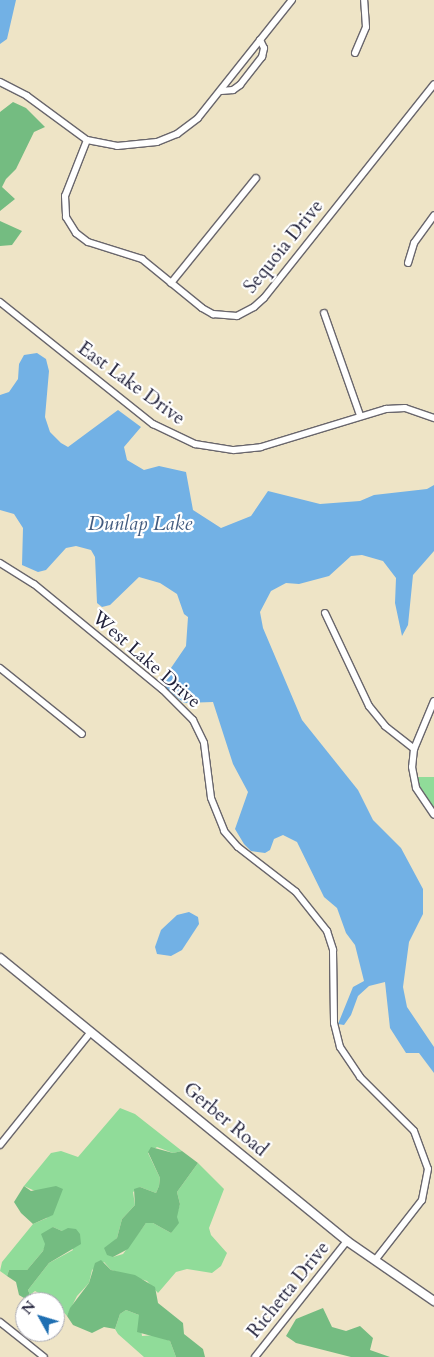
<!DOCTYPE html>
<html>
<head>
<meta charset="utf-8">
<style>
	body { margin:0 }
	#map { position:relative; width:434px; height:1357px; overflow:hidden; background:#eee4c6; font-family:Cardo,serif }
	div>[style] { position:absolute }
	.green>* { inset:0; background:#90dc99 }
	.forest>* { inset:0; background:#74bc81 }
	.water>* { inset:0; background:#72b1e5 }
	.roads { filter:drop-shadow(1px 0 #69666c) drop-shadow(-1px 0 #69666c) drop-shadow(0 1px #69666c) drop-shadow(0 -1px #69666c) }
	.minor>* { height:6px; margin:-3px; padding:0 3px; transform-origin:3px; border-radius:3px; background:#fff }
	.tertiary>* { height:8px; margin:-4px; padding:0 4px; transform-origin:4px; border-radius:4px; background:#fff }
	span { translate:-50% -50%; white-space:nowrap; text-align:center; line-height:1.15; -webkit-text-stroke:4.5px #fff; paint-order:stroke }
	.street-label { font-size:19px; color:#22223b }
	.water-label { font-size:20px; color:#425b7f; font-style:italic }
	.north { position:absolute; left:15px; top:1292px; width:50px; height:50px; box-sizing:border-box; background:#fff; border:1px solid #a7a7b1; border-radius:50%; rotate:309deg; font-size:14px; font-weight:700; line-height:20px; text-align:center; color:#22223b }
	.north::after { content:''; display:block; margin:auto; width:18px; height:22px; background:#1f6fb2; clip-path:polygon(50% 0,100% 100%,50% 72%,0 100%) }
</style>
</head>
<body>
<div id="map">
	<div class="green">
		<div style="clip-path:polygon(413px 777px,434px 777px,434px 815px)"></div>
		<div style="clip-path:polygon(120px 1108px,135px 1114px,182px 1151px,173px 1153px,157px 1147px,148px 1153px,160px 1178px,159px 1186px,156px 1193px,140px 1187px,133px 1192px,135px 1205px,122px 1219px,117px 1238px,112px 1243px,113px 1257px,123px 1254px,146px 1223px,153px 1223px,171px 1233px,180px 1204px,177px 1192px,198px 1163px,224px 1189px,209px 1228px,211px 1235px,227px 1253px,221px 1266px,212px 1273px,187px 1269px,176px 1272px,158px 1293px,147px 1281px,111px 1270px,104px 1262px,92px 1270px,89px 1283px,77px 1296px,67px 1316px,55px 1302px,35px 1291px,30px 1295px,28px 1290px,49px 1263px,73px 1250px,62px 1231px,53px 1227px,43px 1251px,27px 1270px,9px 1270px,7px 1276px,0 1271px,2px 1262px,33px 1224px,47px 1218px,57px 1187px,35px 1191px,24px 1186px,51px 1153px,61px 1151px,78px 1157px)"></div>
		<div style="clip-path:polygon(126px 1310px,139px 1315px,142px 1336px,156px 1335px,170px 1341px,176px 1357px,144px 1357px,118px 1334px,115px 1329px,120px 1314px)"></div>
	</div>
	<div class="forest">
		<div style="clip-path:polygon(13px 102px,26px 108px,45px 127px,34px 132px,16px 169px,6px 179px,2px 187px,15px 199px,0 211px,0 112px)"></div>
		<div style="clip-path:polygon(0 221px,22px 231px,12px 245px,0 246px)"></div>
		<div style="clip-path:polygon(151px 1147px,173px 1153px,182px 1151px,198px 1163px,177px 1192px,180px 1204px,177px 1217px,179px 1223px,171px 1233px,153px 1223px,146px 1223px,128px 1249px,113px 1257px,107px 1255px,104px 1248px,117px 1238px,122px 1219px,135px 1205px,134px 1189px,140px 1187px,156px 1193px,159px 1186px,160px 1178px,148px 1152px)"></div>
		<div style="clip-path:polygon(24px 1186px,31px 1191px,56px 1186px,63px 1189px,53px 1215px,33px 1224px,21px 1213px,14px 1202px)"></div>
		<div style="clip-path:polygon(53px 1227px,62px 1231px,68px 1228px,76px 1229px,80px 1234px,81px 1244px,49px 1263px,28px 1290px,30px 1295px,24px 1298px,19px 1295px,16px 1282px,7px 1276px,9px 1270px,27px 1270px,43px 1251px,45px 1244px,41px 1234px)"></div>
		<div style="clip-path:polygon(101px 1260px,111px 1270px,135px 1275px,155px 1287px,158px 1303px,183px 1323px,184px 1334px,203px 1349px,205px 1357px,176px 1357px,170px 1341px,137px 1332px,139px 1315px,126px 1310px,120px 1314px,115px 1329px,104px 1327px,92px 1333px,73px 1325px,67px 1316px,70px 1308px,89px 1283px,95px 1263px)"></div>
		<div style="clip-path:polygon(323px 1308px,332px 1327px,346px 1331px,360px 1326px,373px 1338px,370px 1350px,390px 1357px,351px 1357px,296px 1343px,286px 1336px,296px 1319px)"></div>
	</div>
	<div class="water">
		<div style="clip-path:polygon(0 0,16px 0,7px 39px,0 44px)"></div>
		<div style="clip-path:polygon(37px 353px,46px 359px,49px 371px,45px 417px,50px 432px,61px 443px,68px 447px,118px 410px,141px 427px,124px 447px,127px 460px,144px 470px,159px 466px,186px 472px,193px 510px,221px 528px,251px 516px,268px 491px,320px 504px,360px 501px,374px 495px,427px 489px,434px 485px,434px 551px,413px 575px,408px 625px,402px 636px,395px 603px,396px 578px,383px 561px,362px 555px,351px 556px,329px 576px,299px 584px,286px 583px,271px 591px,260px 612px,263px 628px,302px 720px,358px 790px,373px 820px,401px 848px,423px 889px,423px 914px,409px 942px,403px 987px,407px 1007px,434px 1047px,434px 1073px,419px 1053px,406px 1053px,390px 1028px,385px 982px,369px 986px,358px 996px,351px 1015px,344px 1025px,338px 1024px,353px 987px,364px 981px,355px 945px,346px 933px,337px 908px,324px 897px,297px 842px,283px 835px,274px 839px,270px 850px,265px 853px,251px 851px,244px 844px,235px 829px,248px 792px,233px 764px,213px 702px,184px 703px,160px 684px,186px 646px,188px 617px,184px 614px,177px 594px,160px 583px,139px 577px,110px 605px,102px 607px,97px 603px,95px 557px,91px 550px,76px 546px,66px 548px,46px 570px,38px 572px,22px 565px,23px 528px,14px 514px,0 510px,0 395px,9px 392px,18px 379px,19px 364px,24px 355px)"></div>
		<div style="clip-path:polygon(189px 912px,198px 917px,199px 924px,182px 950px,171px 956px,157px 954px,155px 947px,161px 930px,177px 915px)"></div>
	</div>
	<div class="roads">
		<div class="minor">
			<div style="left:355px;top:53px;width:28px;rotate:-67deg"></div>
			<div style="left:366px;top:27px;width:27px;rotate:-94deg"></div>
			<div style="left:0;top:82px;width:30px;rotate:27deg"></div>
			<div style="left:27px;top:96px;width:74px;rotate:36.3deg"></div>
			<div style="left:87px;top:140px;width:31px;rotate:11deg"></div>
			<div style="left:117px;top:146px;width:40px;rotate:-5.7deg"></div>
			<div style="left:157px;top:142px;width:22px;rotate:-22deg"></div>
			<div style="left:177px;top:134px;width:26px;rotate:-37deg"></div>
			<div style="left:198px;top:118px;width:151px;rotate:-51.5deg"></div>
			<div style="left:221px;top:91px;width:12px;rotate:-5deg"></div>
			<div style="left:233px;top:90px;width:9px;rotate:-36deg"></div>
			<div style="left:240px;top:85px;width:36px;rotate:-52deg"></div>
			<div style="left:262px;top:57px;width:9px;rotate:-77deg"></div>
			<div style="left:264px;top:48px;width:9px;rotate:-117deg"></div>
			<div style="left:87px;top:140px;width:60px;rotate:111.4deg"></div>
			<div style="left:65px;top:196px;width:21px;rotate:87deg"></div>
			<div style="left:66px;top:217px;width:19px;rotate:58deg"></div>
			<div style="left:76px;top:233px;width:15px;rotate:37deg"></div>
			<div style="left:88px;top:242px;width:57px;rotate:17.5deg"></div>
			<div style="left:142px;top:259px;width:77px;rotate:39.2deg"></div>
			<div style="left:202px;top:308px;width:13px;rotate:29deg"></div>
			<div style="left:213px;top:314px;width:24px;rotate:5deg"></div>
			<div style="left:237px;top:316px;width:19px;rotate:-28deg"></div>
			<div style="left:254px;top:307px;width:13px;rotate:-42deg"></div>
			<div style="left:264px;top:298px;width:273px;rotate:-51.5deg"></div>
			<div style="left:408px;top:263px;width:21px;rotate:-73deg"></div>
			<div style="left:414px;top:243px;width:34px;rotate:-54deg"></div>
			<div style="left:171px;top:283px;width:135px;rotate:-51deg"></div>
			<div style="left:0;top:302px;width:196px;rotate:38.6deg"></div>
			<div style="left:153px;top:424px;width:47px;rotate:25.5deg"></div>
			<div style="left:195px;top:444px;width:39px;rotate:9deg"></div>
			<div style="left:234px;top:450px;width:27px;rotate:-6deg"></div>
			<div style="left:261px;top:447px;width:131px;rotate:-16.9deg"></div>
			<div style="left:386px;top:409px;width:19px;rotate:-3deg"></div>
			<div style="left:405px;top:408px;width:31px;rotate:19deg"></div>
			<div style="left:324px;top:313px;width:108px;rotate:70.6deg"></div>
			<div style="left:0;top:563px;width:40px;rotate:32deg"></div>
			<div style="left:34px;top:584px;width:166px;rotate:39.4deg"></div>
			<div style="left:162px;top:689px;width:44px;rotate:45deg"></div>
			<div style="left:193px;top:720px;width:25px;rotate:64deg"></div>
			<div style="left:204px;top:743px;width:55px;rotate:82.7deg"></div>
			<div style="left:211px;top:798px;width:35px;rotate:68deg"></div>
			<div style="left:224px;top:831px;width:21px;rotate:49deg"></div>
			<div style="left:238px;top:847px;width:73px;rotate:37.8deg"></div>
			<div style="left:296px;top:892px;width:50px;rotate:51.5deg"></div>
			<div style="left:327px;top:931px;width:20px;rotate:72deg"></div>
			<div style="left:333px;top:950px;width:73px;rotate:89.2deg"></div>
			<div style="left:334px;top:1023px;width:25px;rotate:76deg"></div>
			<div style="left:340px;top:1047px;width:36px;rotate:56deg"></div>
			<div style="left:360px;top:1077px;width:76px;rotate:45deg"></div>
			<div style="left:414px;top:1131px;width:40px;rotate:69.8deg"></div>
			<div style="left:428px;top:1169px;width:32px;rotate:101deg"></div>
			<div style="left:422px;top:1200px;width:75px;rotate:127.9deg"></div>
			<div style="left:325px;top:613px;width:103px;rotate:64.7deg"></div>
			<div style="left:369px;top:706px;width:26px;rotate:51deg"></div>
			<div style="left:385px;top:726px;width:37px;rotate:38deg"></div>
			<div style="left:0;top:668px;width:105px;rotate:38.8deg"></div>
			<div style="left:434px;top:701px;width:52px;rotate:112.6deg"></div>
			<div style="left:414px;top:749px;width:18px;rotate:96deg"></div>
			<div style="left:412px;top:767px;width:21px;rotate:79deg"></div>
			<div style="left:416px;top:788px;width:32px;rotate:56deg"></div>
			<div style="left:0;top:1145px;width:145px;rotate:-51.2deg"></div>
			<div style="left:0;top:1322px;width:56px;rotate:38.5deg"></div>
			<div style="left:255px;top:1357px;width:148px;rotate:-51.6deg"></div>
		</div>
		<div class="tertiary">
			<div style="left:0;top:958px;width:448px;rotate:39.2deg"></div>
			<div style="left:347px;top:1241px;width:106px;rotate:34.6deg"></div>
		</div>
	</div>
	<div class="street-label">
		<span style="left:284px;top:247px;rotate:-51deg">Sequoia Drive</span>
		<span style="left:131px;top:384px;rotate:36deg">East Lake Drive</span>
		<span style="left:146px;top:660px;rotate:41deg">West Lake Drive</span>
		<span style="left:225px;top:1120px;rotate:40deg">Gerber Road</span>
		<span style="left:289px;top:1290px;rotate:-51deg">Richetta Drive</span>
	</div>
	<div class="water-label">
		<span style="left:140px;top:523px">Dunlap Lake</span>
	</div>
	<div class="north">N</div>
</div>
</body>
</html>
